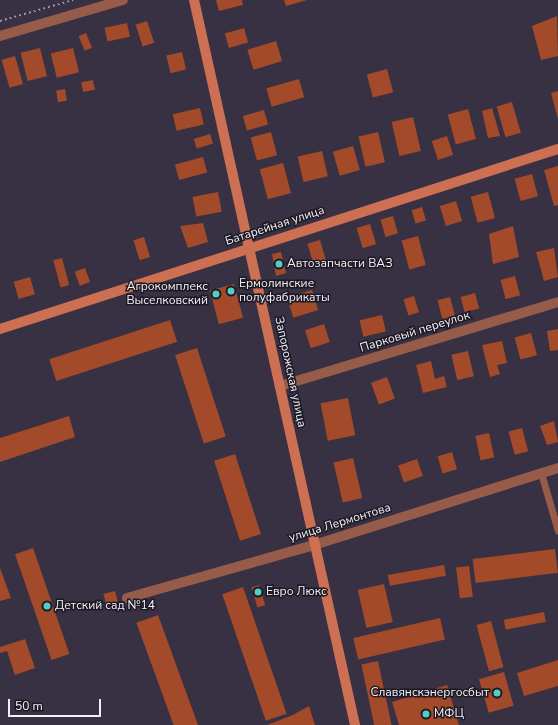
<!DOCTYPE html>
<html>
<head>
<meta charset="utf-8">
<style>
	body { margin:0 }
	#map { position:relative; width:558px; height:725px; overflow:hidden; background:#373143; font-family:"Nunito Sans",sans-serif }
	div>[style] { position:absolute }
	.building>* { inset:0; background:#a24a29; transform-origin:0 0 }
	.path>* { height:2px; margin-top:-1px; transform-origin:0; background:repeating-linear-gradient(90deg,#9995a4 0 2px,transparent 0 5px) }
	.lane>* { height:7px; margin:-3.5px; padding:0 3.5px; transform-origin:3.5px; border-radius:3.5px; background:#975b4a }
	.street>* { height:10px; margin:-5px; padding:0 5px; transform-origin:5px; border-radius:5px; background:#975b4a }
	.secondary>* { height:10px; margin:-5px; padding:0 5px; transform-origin:5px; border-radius:5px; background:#cd6f53 }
	.dots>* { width:11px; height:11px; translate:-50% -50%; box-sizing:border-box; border:2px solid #1d1a23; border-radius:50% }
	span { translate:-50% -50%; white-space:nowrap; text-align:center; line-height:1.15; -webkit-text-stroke:3px #1d1a23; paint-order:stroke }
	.street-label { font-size:12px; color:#f3f0fc }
	.poi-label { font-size:12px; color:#f3f0fc }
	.left { translate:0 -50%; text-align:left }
	.right { translate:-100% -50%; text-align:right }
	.scale { position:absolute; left:8px; top:699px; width:93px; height:18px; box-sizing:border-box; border:2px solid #f3f0fc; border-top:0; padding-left:5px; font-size:12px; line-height:14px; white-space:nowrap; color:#f3f0fc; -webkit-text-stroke:3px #1d1a23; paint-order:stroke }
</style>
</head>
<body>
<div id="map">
	<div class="building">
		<div style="clip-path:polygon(216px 0,242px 0,243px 5px,219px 11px)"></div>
		<div style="clip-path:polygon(284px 0,307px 0,286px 6px)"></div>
		<div style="clip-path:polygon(557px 16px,558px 56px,541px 60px,532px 26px)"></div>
		<div style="left:147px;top:21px;width:23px;height:12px;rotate:72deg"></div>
		<div style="left:127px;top:23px;width:14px;height:23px;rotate:78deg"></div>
		<div style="left:244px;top:28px;width:15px;height:20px;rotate:74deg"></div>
		<div style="left:86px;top:33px;width:16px;height:8px;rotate:68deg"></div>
		<div style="left:276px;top:41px;width:21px;height:30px;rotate:73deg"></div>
		<div style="left:40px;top:48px;width:29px;height:20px;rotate:76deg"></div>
		<div style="left:73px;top:48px;width:25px;height:23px;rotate:76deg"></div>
		<div style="left:182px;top:52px;width:18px;height:16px;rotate:77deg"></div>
		<div style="left:15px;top:56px;width:29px;height:14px;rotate:74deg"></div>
		<div style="left:387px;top:69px;width:24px;height:21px;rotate:75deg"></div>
		<div style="left:299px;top:79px;width:19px;height:34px;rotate:74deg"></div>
		<div style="left:93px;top:80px;width:10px;height:12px;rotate:79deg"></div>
		<div style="left:65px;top:89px;width:12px;height:9px;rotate:81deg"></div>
		<div style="clip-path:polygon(558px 91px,558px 119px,551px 93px)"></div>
		<div style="left:512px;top:102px;width:32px;height:16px;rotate:74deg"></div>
		<div style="left:200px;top:108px;width:17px;height:28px;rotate:77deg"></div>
		<div style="clip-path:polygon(492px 108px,500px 136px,488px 138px,482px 111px)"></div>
		<div style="left:468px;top:109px;width:31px;height:21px;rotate:75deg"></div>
		<div style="left:264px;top:110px;width:15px;height:22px;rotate:74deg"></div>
		<div style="left:413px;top:117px;width:35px;height:22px;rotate:77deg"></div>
		<div style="left:271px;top:132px;width:24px;height:21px;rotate:75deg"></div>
		<div style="left:378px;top:132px;width:31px;height:20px;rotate:77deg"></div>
		<div style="left:210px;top:134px;width:10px;height:17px;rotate:73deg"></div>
		<div style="left:447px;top:136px;width:20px;height:16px;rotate:72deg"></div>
		<div style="left:353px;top:146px;width:25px;height:21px;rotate:74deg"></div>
		<div style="left:322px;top:151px;width:26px;height:25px;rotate:77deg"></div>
		<div style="left:203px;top:157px;width:16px;height:29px;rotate:75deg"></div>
		<div style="left:283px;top:163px;width:31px;height:24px;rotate:75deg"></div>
		<div style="clip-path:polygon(558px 166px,558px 205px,554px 206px,544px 170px)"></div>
		<div style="left:532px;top:174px;width:23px;height:18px;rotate:75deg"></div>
		<div style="left:218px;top:192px;width:20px;height:26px;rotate:79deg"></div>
		<div style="left:488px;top:192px;width:27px;height:18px;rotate:75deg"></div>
		<div style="left:456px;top:201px;width:21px;height:17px;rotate:73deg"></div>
		<div style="left:422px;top:207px;width:14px;height:11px;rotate:73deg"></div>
		<div style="left:393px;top:216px;width:18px;height:13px;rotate:74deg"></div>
		<div style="clip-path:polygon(203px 223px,208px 242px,188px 248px,180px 226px)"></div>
		<div style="left:370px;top:224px;width:21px;height:14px;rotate:73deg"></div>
		<div style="clip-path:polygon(513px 226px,519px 257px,493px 264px,489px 234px)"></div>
		<div style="left:418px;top:236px;width:30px;height:17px;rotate:75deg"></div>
		<div style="left:144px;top:237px;width:21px;height:11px;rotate:73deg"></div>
		<div style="left:320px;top:240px;width:22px;height:13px;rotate:74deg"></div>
		<div style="clip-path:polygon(554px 248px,558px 277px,544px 281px,536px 252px)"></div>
		<div style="clip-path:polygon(281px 252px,286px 273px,276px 276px,272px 254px)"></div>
		<div style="left:62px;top:258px;width:28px;height:9px;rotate:75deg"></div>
		<div style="left:85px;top:268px;width:15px;height:11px;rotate:70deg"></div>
		<div style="left:515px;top:276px;width:20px;height:15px;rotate:75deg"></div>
		<div style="left:30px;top:277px;width:18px;height:17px;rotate:74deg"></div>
		<div style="left:234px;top:284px;width:35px;height:25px;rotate:75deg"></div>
		<div style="left:312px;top:290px;width:21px;height:26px;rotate:73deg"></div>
		<div style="left:475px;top:293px;width:16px;height:15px;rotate:75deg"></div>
		<div style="left:414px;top:296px;width:17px;height:11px;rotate:73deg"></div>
		<div style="left:450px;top:297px;width:20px;height:13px;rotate:75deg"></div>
		<div style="left:382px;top:315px;width:17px;height:23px;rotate:77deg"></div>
		<div style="left:170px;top:320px;width:23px;height:127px;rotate:72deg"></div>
		<div style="left:324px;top:324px;width:19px;height:20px;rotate:72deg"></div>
		<div style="clip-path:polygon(558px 329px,558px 350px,550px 351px,547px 331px)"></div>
		<div style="left:531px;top:333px;width:23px;height:17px;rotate:75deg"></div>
		<div style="clip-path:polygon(502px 341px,507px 363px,497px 365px,500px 374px,490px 377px,482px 345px)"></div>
		<div style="left:197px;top:348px;width:93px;height:23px;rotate:72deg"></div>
		<div style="left:468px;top:351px;width:26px;height:17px;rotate:77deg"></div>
		<div style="clip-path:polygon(431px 361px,435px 379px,444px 376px,447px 387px,423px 393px,416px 365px)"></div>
		<div style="left:387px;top:377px;width:23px;height:17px;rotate:70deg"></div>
		<div style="left:348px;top:398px;width:38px;height:28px;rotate:79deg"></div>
		<div style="clip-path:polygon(69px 416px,75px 437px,0 462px,0 438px)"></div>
		<div style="clip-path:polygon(554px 421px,558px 442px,547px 445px,540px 426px)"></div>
		<div style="left:522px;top:428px;width:24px;height:14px;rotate:75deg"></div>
		<div style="left:489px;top:433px;width:25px;height:14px;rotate:78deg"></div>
		<div style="left:452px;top:452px;width:18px;height:15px;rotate:74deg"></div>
		<div style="left:235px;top:454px;width:84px;height:22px;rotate:72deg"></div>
		<div style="left:353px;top:458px;width:41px;height:20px;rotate:77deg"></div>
		<div style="left:417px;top:459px;width:18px;height:20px;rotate:71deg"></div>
		<div style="left:33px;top:548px;width:112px;height:19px;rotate:71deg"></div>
		<div style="left:555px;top:549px;width:24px;height:83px;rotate:83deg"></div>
		<div style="left:444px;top:565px;width:11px;height:57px;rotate:80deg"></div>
		<div style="left:469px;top:566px;width:31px;height:13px;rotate:83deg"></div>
		<div style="clip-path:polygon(0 568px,11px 598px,0 601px)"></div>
		<div style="left:384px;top:584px;width:39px;height:27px;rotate:77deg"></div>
		<div style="left:259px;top:585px;width:21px;height:8px;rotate:73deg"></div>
		<div style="left:243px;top:587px;width:134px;height:22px;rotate:71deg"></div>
		<div style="left:115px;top:591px;width:11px;height:12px;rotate:75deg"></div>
		<div style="left:544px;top:612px;width:10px;height:41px;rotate:79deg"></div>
		<div style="left:158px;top:615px;width:117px;height:23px;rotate:70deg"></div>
		<div style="left:440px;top:618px;width:22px;height:89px;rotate:77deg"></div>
		<div style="left:491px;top:621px;width:48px;height:15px;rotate:75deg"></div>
		<div style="clip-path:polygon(25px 639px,35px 668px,15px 675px,7px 651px,0 653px,0 647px)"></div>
		<div style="clip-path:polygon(558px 660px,558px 686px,524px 696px,517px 673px)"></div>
		<div style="left:378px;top:661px;width:66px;height:17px;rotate:78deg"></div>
		<div style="left:504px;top:672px;width:35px;height:26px;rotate:74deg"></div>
		<div style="clip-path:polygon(447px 685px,459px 725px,399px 725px,392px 702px)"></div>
		<div style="clip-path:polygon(309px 706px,315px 725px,267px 725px,293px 715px)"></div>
	</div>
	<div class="path">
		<div style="left:0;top:21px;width:76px;rotate:-16deg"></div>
	</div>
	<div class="lane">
		<div style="left:541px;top:473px;width:60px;rotate:73.7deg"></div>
	</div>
	<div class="street">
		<div style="left:0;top:36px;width:128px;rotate:-16.3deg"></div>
		<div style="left:280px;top:386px;width:290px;rotate:-16.8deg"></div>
		<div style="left:127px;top:598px;width:194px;rotate:-15.8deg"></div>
		<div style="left:314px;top:545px;width:256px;rotate:-17.5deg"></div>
	</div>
	<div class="secondary">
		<div style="left:194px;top:0;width:743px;rotate:77.48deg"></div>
		<div style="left:0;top:329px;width:586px;rotate:-17.88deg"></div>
	</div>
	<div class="dots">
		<div style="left:279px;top:264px;background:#54cdc7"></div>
		<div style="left:231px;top:291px;background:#54cdc7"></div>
		<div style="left:216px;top:294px;background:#54cdc7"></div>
		<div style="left:258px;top:592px;background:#54cdc7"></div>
		<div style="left:47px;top:606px;background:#54cdc7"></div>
		<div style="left:497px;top:693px;background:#54cdc7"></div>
		<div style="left:426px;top:714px;background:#54cdc7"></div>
	</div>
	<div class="street-label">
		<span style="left:275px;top:226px;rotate:-18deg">Батарейная улица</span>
		<span style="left:415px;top:332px;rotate:-17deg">Парковый переулок</span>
		<span style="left:290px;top:372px;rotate:78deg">Запорожская улица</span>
		<span style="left:340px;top:523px;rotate:-17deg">улица Лермонтова</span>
	</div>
	<div class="poi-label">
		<span class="left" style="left:287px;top:264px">Автозапчасти ВАЗ</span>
		<span class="left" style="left:239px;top:291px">Ермолинские<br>полуфабрикаты</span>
		<span class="right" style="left:208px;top:294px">Агрокомплекс<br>Выселковский</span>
		<span class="left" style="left:266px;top:592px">Евро Люкс</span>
		<span class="left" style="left:55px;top:606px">Детский сад №14</span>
		<span class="right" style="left:489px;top:693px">Славянскэнергосбыт</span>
		<span class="left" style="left:434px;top:714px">МФЦ</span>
	</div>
	<div class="scale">50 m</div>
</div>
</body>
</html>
